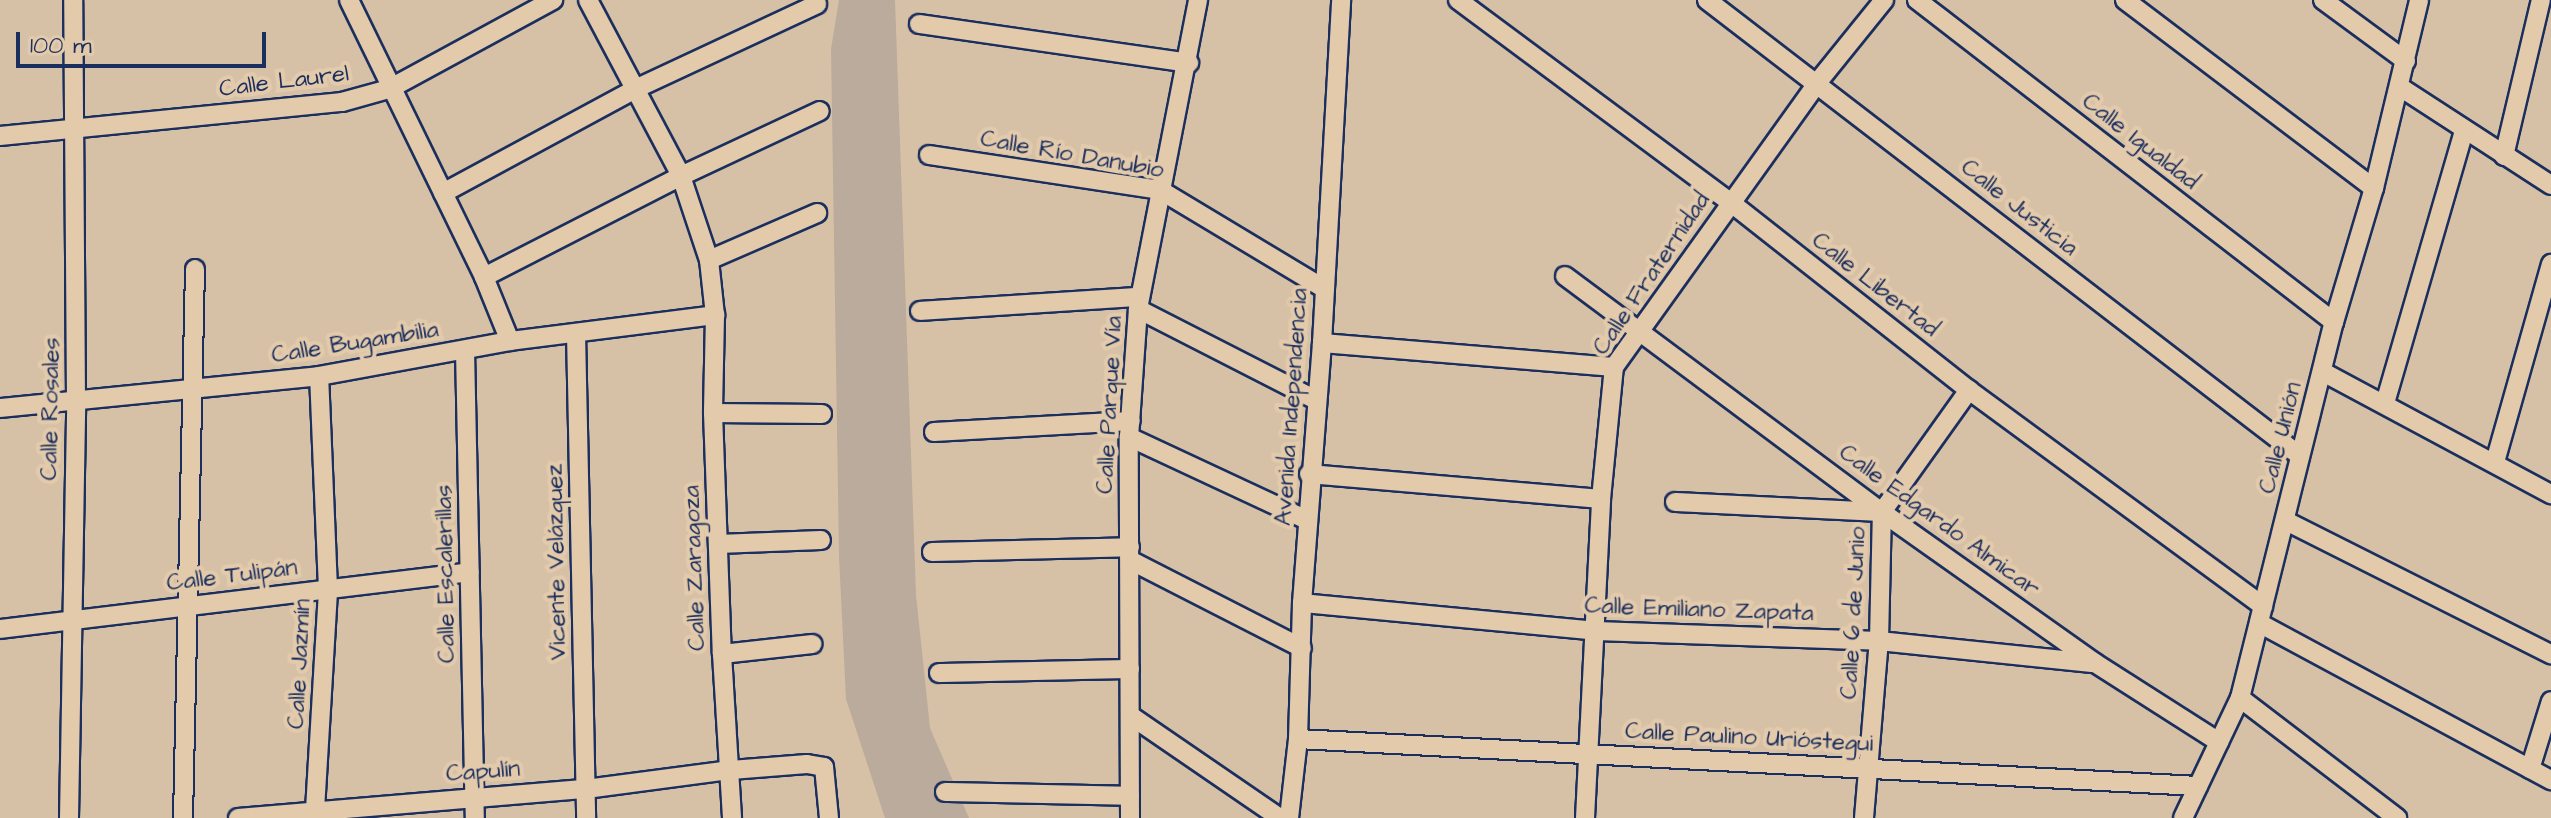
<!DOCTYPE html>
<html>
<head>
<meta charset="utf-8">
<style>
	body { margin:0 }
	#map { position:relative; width:2551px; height:818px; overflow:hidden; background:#d7c1a6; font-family:"Architects Daughter",sans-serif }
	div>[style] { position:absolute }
	.green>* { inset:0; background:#bbab9c }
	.roads { filter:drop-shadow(2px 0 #1b2f5e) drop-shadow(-2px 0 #1b2f5e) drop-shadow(0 2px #1b2f5e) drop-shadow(0 -2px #1b2f5e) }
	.minor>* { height:18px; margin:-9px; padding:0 9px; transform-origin:9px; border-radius:9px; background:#e3caab }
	span { translate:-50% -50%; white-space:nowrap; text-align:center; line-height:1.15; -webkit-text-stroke:8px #e3caab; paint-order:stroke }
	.street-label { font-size:24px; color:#1b2f5e }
	.scale { position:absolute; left:16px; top:32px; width:250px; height:36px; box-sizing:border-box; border:4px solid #1b2f5e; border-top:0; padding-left:10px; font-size:24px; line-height:28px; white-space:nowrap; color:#1b2f5e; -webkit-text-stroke:6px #e3caab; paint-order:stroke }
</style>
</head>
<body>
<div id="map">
	<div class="green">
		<div style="clip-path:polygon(839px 0,895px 0,916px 595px,930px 728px,969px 818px,885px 818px,846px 699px,839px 556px,831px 49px)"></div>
	</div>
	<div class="roads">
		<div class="minor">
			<div style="left:349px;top:0;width:308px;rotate:64deg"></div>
			<div style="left:484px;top:277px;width:69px;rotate:67.9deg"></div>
			<div style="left:588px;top:0;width:199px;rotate:62.1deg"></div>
			<div style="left:681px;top:176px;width:89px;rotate:71.6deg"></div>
			<div style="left:709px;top:260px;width:55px;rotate:83.8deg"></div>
			<div style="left:715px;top:315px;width:98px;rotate:91.2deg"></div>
			<div style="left:713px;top:413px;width:241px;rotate:87.9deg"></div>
			<div style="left:722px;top:654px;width:164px;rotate:86.5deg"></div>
			<div style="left:1458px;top:0;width:339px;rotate:36.6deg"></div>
			<div style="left:1730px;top:202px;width:304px;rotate:38.2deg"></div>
			<div style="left:1969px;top:390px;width:365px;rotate:36.3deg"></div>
			<div style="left:1707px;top:0;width:748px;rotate:37.56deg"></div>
			<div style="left:1917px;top:0;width:527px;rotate:37.67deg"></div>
			<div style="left:2125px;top:0;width:312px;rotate:37.1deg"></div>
			<div style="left:2323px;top:0;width:103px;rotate:36.3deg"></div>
			<div style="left:919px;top:24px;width:273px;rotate:8.2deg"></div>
			<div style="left:2400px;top:87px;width:180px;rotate:33deg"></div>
			<div style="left:0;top:136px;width:344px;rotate:-5.7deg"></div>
			<div style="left:342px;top:102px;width:49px;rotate:-15.5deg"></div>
			<div style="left:389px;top:89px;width:187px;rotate:-28.5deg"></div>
			<div style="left:929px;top:155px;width:234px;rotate:8.6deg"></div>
			<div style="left:1160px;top:190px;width:192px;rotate:31deg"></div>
			<div style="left:2504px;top:156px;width:160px;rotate:-76.7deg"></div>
			<div style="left:443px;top:193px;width:218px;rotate:-28.4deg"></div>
			<div style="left:635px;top:89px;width:201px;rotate:-25deg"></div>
			<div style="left:709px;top:260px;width:118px;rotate:-23.5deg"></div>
			<div style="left:1565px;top:276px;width:395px;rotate:36.7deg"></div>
			<div style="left:1882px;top:512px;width:261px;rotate:35.3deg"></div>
			<div style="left:2095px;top:663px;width:147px;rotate:32.5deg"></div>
			<div style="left:484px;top:277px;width:221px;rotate:-27.1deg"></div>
			<div style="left:681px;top:176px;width:153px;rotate:-25.1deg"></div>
			<div style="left:1138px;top:309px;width:200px;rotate:27.1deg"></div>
			<div style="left:920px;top:311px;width:219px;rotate:-3.7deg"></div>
			<div style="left:576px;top:333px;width:485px;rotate:88.8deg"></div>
			<div style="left:1322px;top:343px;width:293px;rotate:4.7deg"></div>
			<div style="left:465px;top:350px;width:468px;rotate:88.8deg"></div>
			<div style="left:2323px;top:372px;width:259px;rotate:28.2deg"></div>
			<div style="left:2385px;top:403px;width:283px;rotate:-73.8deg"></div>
			<div style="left:0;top:408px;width:321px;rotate:-5.7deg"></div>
			<div style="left:319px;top:376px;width:194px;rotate:-10.4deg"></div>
			<div style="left:510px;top:341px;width:207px;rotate:-7.2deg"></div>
			<div style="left:713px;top:413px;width:109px;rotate:0.5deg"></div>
			<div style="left:934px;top:432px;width:197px;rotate:-3.2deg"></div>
			<div style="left:1129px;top:437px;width:196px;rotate:25deg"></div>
			<div style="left:2495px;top:462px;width:206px;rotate:-74.2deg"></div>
			<div style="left:1309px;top:474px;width:293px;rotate:4.9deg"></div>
			<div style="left:1675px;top:502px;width:207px;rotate:2.8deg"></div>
			<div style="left:2286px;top:521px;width:297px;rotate:26.7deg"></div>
			<div style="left:718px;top:544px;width:103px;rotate:-2.2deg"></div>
			<div style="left:932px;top:552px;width:198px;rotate:-1.4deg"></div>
			<div style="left:1130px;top:560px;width:193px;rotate:27.1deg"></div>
			<div style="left:1302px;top:603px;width:295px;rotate:5.4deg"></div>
			<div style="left:1596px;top:631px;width:283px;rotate:2deg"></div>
			<div style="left:1879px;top:641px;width:214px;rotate:5.9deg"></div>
			<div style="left:2259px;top:623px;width:332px;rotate:28.3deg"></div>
			<div style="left:0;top:629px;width:473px;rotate:-6.9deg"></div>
			<div style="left:722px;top:654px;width:91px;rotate:-6.3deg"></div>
			<div style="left:939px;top:673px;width:191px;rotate:-1.2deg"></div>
			<div style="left:2240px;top:698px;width:198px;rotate:37.4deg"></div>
			<div style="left:1131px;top:716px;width:181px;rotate:34.4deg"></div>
			<div style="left:1298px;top:739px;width:901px;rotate:2.99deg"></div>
			<div style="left:2530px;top:769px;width:71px;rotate:-72.8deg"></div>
			<div style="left:945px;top:792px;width:185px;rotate:1.2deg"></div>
			<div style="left:315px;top:810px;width:221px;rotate:-86.6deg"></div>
			<div style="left:328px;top:589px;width:213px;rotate:-92.4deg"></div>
			<div style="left:69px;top:818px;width:419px;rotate:-89deg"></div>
			<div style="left:76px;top:399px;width:399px;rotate:-90.4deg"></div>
			<div style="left:183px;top:818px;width:549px;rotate:-88.75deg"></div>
			<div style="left:238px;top:818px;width:349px;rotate:-4.8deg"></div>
			<div style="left:586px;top:789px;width:146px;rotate:-7.5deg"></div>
			<div style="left:731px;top:770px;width:76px;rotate:-4.5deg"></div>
			<div style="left:807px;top:764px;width:17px;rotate:10deg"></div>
			<div style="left:824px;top:767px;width:51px;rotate:84.4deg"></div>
			<div style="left:1130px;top:818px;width:381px;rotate:-90.2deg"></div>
			<div style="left:1129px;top:437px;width:128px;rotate:-86deg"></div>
			<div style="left:1138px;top:309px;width:315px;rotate:-79deg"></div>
			<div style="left:1289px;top:818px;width:80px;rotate:-83.5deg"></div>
			<div style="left:1298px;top:739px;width:136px;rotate:-88.3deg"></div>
			<div style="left:1302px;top:603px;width:261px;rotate:-85.6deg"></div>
			<div style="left:1322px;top:343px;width:344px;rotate:-86.8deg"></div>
			<div style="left:1585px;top:818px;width:319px;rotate:-87.1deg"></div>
			<div style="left:1601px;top:499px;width:133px;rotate:-84.4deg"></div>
			<div style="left:1614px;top:367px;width:349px;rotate:-54.4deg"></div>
			<div style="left:1817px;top:83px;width:107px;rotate:-51.1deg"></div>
			<div style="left:1864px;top:818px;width:178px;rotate:-85.2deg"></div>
			<div style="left:1879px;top:641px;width:129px;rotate:-88.7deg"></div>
			<div style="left:1882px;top:512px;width:150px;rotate:-54.5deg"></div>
			<div style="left:2183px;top:818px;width:133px;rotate:-64.6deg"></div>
			<div style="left:2240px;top:698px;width:388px;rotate:-76deg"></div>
			<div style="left:2334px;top:322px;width:140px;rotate:-73.4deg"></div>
			<div style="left:2374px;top:188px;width:193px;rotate:-76.5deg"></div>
		</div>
	</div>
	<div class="street-label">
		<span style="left:284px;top:82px;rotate:-7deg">Calle Laurel</span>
		<span style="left:2140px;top:142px;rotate:38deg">Calle Igualdad</span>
		<span style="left:1072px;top:155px;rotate:10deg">Calle Río Danubio</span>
		<span style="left:2019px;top:208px;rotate:38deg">Calle Justicia</span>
		<span style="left:1652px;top:274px;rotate:-56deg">Calle Fraternidad</span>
		<span style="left:1875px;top:285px;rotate:38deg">Calle Libertad</span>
		<span style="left:355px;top:343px;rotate:-9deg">Calle Bugambilia</span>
		<span style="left:1110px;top:405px;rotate:-87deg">Calle Parque Vía</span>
		<span style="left:1292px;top:407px;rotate:-86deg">Avenida Independencia</span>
		<span style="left:51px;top:409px;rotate:-89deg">Calle Rosales</span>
		<span style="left:2281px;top:438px;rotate:-76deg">Calle Unión</span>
		<span style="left:1939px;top:521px;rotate:36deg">Calle Edgardo Almicar</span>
		<span style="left:557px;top:562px;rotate:-91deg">Vicente Velázquez</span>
		<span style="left:695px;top:568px;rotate:-92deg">Calle Zaragoza</span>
		<span style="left:446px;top:574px;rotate:-91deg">Calle Escalerillas</span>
		<span style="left:232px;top:576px;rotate:-7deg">Calle Tulipán</span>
		<span style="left:1699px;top:610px;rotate:2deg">Calle Emiliano Zapata</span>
		<span style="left:1854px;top:613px;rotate:-87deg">Calle 6 de Junio</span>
		<span style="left:300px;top:664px;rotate:-87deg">Calle Jazmín</span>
		<span style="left:1749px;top:738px;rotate:3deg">Calle Paulino Urióstegui</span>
		<span style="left:483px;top:772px;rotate:-4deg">Capulín</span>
	</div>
	<div class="scale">100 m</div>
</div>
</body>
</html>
